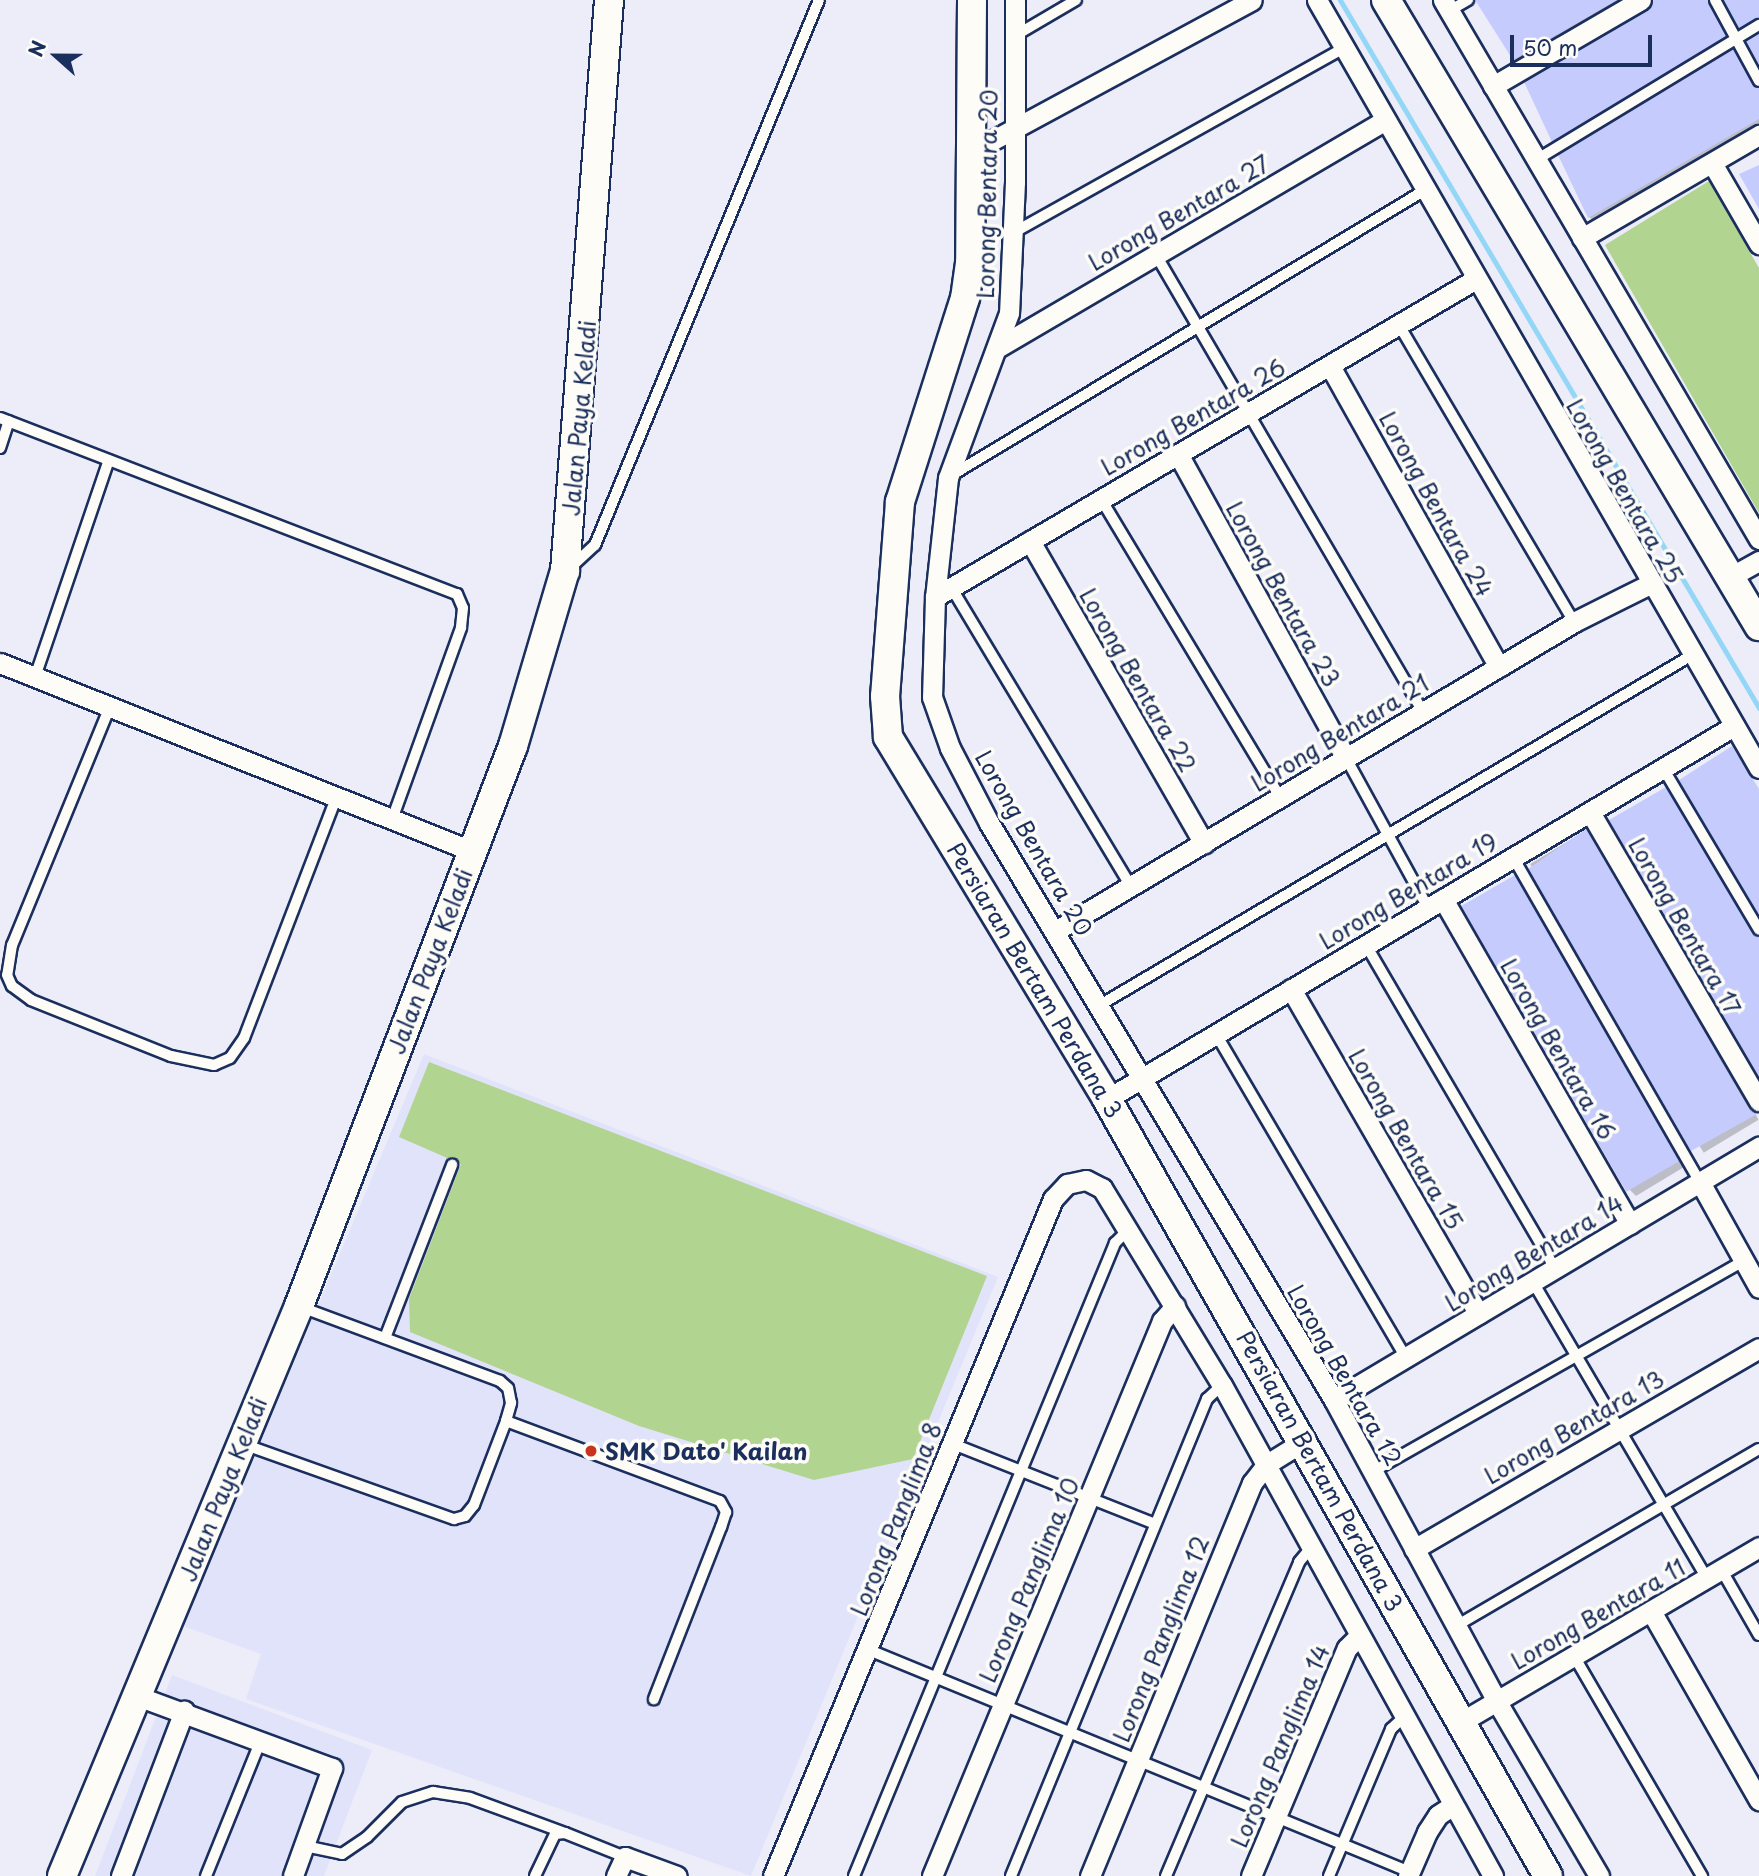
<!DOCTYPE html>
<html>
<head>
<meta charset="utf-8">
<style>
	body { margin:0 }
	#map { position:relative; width:1759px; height:1876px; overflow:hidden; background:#ecedf9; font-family:"Playpen Sans",sans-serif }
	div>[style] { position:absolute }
	.built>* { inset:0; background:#e1e3fa }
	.green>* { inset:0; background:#b1d590 }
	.shadow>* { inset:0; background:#0003; transform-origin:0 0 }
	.stream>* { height:5px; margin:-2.5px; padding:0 2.5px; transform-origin:2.5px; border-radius:2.5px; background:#94d6f6 }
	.building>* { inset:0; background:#c6cbfd; transform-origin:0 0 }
	.roads { filter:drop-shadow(2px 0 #1b2f5e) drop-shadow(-2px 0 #1b2f5e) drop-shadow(0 2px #1b2f5e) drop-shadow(0 -2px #1b2f5e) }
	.lane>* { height:10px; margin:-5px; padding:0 5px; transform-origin:5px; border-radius:5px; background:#fdfcf7 }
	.street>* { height:19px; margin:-9.5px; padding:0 9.5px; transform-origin:9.5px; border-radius:9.5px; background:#fdfcf7 }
	.secondary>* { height:28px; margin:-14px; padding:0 14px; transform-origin:14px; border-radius:14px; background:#fdfcf7 }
	.dots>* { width:19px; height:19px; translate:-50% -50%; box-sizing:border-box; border:4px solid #fdfcf7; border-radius:50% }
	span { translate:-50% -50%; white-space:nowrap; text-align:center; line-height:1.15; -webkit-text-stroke:7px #fdfcf7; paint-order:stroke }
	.street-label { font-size:23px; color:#1b2f5e }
	.poi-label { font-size:23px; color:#1b2f5e; font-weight:700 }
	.left { translate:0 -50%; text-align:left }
	.north { position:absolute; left:21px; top:21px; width:70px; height:70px; -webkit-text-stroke:5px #fdfcf7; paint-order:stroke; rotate:291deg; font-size:19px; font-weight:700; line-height:28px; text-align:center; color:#1b2f5e }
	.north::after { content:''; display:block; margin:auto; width:24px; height:32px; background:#1b2f5e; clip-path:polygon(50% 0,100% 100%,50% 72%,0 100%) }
	.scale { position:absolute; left:1510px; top:35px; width:142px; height:32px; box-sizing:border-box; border:4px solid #1b2f5e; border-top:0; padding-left:9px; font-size:21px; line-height:24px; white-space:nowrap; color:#1b2f5e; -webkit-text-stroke:5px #fdfcf7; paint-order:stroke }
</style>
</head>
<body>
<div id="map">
	<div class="built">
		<div style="clip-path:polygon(424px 1054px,998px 1277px,751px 1876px,246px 1699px,261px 1654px,183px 1626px)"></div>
		<div style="clip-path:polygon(172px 1675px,372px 1750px,324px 1876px,95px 1876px)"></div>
	</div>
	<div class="green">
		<div style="clip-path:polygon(1709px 181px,1759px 268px,1759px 513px,1605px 245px)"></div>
		<div style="clip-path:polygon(429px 1062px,987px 1276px,913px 1459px,814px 1480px,639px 1426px,410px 1332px,409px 1299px,461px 1164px,399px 1137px)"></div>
	</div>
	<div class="shadow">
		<div style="clip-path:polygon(1478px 0,1631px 0,1516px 65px)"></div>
		<div style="clip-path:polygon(1655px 0,1716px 0,1713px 10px,1730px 42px,1559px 146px,1553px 141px)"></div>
		<div style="clip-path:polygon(1726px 0,1759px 0,1759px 26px,1746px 33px)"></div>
		<div style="clip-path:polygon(1733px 51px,1759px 88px,1759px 128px,1595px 222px,1589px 217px)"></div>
		<div style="clip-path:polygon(1666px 790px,1759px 938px,1759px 1073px)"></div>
		<div style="left:1585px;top:831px;width:337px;height:64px;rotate:59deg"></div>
		<div style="clip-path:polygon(1515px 877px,1684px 1167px,1636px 1196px,1630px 1190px)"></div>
	</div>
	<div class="stream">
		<div style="left:1340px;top:0;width:823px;rotate:59.38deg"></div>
	</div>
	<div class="building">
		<div style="clip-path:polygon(1475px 0,1617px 0,1513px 60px)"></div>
		<div style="clip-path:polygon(1653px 0,1708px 0,1726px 36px,1552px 142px,1524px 82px,1647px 11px)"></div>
		<div style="clip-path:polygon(1723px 0,1759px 0,1759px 18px,1739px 28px)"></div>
		<div style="clip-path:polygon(1759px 34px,1759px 65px,1746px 42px)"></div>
		<div style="clip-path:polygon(1733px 49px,1759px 88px,1759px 119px,1588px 218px,1558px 155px)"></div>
		<div style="clip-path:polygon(1759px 165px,1759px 209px,1739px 174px)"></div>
		<div style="clip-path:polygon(1732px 746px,1759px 789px,1759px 915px,1679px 780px)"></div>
		<div style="clip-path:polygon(1666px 787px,1753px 934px,1759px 937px,1759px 1077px,1609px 820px)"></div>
		<div style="clip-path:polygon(1586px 829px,1748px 1107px,1759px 1113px,1691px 1151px,1528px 869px)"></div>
		<div style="left:1515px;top:875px;width:330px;height:62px;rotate:60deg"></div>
	</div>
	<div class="roads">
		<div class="lane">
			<div style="left:1715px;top:0;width:92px;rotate:61.5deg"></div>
			<div style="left:1449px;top:11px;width:22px;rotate:-30deg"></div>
			<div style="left:1013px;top:37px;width:73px;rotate:-30.4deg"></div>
			<div style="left:1536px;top:160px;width:261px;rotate:-31.2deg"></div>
			<div style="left:1013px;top:233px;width:379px;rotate:-29.2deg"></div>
			<div style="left:1156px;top:255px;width:529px;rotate:59.7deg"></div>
			<div style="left:1399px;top:325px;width:345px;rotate:59.5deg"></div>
			<div style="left:0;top:418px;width:490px;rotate:21.1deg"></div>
			<div style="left:457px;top:594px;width:15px;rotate:67deg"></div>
			<div style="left:463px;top:608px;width:20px;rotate:96deg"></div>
			<div style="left:461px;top:628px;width:204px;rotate:109.8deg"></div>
			<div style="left:0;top:448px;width:28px;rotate:-72deg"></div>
			<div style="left:952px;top:475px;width:552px;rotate:-31.07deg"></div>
			<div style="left:1101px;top:499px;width:348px;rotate:59deg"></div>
			<div style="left:569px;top:569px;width:35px;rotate:-43deg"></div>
			<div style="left:595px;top:545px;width:589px;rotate:-67.66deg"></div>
			<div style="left:951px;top:587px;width:349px;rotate:59deg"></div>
			<div style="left:35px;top:677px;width:229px;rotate:-71.2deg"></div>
			<div style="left:109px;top:709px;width:255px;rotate:112.3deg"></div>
			<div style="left:12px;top:945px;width:30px;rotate:99deg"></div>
			<div style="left:7px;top:975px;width:12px;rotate:66deg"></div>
			<div style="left:12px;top:986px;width:24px;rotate:36deg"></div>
			<div style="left:31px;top:1000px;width:151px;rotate:21.8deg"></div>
			<div style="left:171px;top:1056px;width:44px;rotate:11.8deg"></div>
			<div style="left:214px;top:1065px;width:17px;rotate:-24deg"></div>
			<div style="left:230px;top:1058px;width:24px;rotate:-55deg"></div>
			<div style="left:244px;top:1038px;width:257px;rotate:-69deg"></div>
			<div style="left:1346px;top:758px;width:171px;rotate:61.3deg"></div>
			<div style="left:1663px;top:768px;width:188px;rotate:59.3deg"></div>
			<div style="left:1513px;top:857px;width:375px;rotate:60.1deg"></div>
			<div style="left:1366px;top:945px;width:375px;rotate:59.7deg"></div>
			<div style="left:1100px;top:1005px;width:688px;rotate:-30.59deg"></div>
			<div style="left:1216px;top:1034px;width:376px;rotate:59.6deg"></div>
			<div style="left:1533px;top:1282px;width:343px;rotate:59.6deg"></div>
			<div style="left:385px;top:1338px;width:186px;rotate:-68.8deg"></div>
			<div style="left:506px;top:1421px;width:228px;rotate:20.5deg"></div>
			<div style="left:720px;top:1501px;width:13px;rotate:61deg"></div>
			<div style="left:726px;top:1512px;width:16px;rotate:108deg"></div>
			<div style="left:721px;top:1527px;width:185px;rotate:111.3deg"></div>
			<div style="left:243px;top:1444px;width:224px;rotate:19.6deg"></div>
			<div style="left:454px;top:1519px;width:11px;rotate:-15deg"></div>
			<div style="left:465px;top:1516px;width:14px;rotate:-51deg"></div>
			<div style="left:474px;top:1505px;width:90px;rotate:-69.1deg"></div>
			<div style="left:506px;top:1421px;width:19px;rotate:-74deg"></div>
			<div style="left:511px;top:1403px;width:15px;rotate:-101deg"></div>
			<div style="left:508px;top:1388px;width:11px;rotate:-139deg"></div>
			<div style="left:500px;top:1381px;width:212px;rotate:-159.6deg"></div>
			<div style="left:953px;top:1444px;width:217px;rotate:21.6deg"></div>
			<div style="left:1372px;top:1472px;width:428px;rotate:-29.6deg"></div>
			<div style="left:1721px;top:1569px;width:76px;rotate:60.1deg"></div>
			<div style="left:1456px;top:1626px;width:351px;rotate:-30.3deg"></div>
			<div style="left:869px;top:1650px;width:585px;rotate:22.31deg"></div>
			<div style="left:1574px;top:1656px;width:255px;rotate:59.8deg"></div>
			<div style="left:305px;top:1846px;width:38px;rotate:12deg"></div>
			<div style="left:342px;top:1854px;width:30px;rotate:-34deg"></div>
			<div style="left:367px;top:1837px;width:49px;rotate:-45deg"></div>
			<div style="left:402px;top:1802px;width:33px;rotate:-18deg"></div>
			<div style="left:433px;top:1792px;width:37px;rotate:9deg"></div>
			<div style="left:470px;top:1798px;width:101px;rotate:20.2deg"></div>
			<div style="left:206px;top:1876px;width:147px;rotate:-68deg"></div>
			<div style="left:535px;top:1876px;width:47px;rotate:-64.5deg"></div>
			<div style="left:555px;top:1834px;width:10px;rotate:-6deg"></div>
			<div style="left:565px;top:1833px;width:65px;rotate:21.8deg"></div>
			<div style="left:854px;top:1876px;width:685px;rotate:-67.59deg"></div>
			<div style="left:1115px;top:1243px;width:18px;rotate:-45deg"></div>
			<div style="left:1011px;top:1876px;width:516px;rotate:-67.66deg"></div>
			<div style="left:1207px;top:1399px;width:21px;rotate:-43deg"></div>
			<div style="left:1166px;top:1876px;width:341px;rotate:-67deg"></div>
			<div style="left:1299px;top:1562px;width:17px;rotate:-50deg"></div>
			<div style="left:1329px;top:1876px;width:160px;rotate:-67.1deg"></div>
			<div style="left:1391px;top:1729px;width:16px;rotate:-43deg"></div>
		</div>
		<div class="street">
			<div style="left:1015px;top:0;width:182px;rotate:90deg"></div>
			<div style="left:1015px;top:182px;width:131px;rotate:92.6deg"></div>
			<div style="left:1009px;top:313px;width:176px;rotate:110.3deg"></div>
			<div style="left:948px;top:478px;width:120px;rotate:96.2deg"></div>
			<div style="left:935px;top:597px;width:100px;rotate:91.7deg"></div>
			<div style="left:932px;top:697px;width:54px;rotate:70.6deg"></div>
			<div style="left:950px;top:748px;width:85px;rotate:62.5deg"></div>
			<div style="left:989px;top:823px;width:672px;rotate:59.12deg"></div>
			<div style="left:1334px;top:1400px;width:343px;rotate:61.6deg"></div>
			<div style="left:1497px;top:1702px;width:202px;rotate:59.6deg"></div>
			<div style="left:1317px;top:0;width:886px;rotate:60.08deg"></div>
			<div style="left:1443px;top:0;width:625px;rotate:59.62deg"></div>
			<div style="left:1493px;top:86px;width:171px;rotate:-30.2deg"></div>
			<div style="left:971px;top:152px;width:319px;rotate:-28.4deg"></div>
			<div style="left:1712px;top:163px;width:94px;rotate:59.9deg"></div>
			<div style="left:1582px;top:238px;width:205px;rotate:-30.2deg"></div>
			<div style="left:997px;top:348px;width:450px;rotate:-30.4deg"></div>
			<div style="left:1330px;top:366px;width:345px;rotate:60.7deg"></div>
			<div style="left:1178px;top:454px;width:347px;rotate:61.1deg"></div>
			<div style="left:1030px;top:541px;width:349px;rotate:60.1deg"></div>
			<div style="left:1730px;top:577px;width:33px;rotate:-29deg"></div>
			<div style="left:935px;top:597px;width:628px;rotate:-30.45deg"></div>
			<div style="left:0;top:663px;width:508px;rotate:21.72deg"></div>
			<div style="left:1590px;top:812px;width:335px;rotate:59.7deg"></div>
			<div style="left:1443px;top:899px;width:375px;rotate:60.1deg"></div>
			<div style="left:1057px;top:930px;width:602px;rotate:-30.78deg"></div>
			<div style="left:1574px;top:622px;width:85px;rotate:-26.6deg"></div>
			<div style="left:1291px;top:989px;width:375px;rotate:60deg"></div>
			<div style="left:1107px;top:1099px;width:730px;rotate:-30.75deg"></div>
			<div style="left:1700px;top:1182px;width:121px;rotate:60.9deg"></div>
			<div style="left:1334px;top:1400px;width:495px;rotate:-30.8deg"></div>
			<div style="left:1414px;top:1549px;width:399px;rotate:-30.2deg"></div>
			<div style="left:1651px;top:1611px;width:218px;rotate:60.3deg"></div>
			<div style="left:137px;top:1696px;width:208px;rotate:20.3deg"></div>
			<div style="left:332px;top:1768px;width:115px;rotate:109.9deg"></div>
			<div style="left:1461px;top:1722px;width:346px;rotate:-30.4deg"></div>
			<div style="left:121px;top:1876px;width:177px;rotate:-69.1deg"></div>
			<div style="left:616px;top:1876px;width:21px;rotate:-65deg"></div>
			<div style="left:625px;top:1857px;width:55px;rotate:20.1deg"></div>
			<div style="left:773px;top:1876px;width:733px;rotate:-67.53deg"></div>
			<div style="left:1053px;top:1199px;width:21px;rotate:-47deg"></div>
			<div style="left:1067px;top:1184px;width:19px;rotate:-12deg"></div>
			<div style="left:1086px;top:1180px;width:18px;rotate:27deg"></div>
			<div style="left:1102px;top:1188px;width:231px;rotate:58.7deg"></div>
			<div style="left:1222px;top:1385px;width:561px;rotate:61.1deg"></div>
			<div style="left:932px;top:1876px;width:601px;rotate:-67.49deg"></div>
			<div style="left:1162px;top:1321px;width:20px;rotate:-49deg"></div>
			<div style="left:1090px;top:1876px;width:425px;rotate:-67.6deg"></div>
			<div style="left:1252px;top:1483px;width:24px;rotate:-52deg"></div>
			<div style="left:1267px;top:1464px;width:44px;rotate:-31.9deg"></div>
			<div style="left:1251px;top:1876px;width:247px;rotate:-67.2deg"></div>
			<div style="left:1347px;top:1648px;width:16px;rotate:-45deg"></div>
			<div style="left:1408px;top:1876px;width:48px;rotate:-66.6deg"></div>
			<div style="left:1427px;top:1832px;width:20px;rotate:-57deg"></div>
			<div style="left:1438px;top:1815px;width:17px;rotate:-33deg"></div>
		</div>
		<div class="secondary">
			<div style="left:972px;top:0;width:263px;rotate:90.4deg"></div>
			<div style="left:970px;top:263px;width:35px;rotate:98deg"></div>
			<div style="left:965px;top:298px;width:214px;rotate:107.7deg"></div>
			<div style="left:900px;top:502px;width:195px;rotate:94.4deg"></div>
			<div style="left:885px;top:696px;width:41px;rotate:85.8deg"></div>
			<div style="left:888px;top:737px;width:423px;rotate:58.8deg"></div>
			<div style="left:1107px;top:1099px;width:893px;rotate:60.42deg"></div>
			<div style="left:1386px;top:0;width:729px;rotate:59.21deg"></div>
			<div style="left:62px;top:1876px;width:617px;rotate:-67.42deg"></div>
			<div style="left:299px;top:1306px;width:599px;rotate:-69.09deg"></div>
			<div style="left:513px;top:746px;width:183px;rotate:-73.5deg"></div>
			<div style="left:565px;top:571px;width:573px;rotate:-85.59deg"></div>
		</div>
	</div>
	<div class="dots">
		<div style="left:591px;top:1451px;background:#c8321e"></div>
	</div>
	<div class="street-label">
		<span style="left:987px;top:194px;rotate:-89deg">Lorong Bentara 20</span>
		<span style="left:1179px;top:213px;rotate:-30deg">Lorong Bentara 27</span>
		<span style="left:1193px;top:417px;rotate:-30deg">Lorong Bentara 26</span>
		<span style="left:579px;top:418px;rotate:-85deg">Jalan Paya Keladi</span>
		<span style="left:1625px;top:491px;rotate:60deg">Lorong Bentara 25</span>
		<span style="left:1436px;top:504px;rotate:61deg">Lorong Bentara 24</span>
		<span style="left:1283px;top:594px;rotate:61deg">Lorong Bentara 23</span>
		<span style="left:1138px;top:680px;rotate:60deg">Lorong Bentara 22</span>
		<span style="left:1340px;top:733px;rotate:-31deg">Lorong Bentara 21</span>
		<span style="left:1034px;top:843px;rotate:60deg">Lorong Bentara 20</span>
		<span style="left:1408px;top:891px;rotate:-31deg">Lorong Bentara 19</span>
		<span style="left:1685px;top:926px;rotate:60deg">Lorong Bentara 17</span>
		<span style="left:430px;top:961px;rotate:-69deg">Jalan Paya Keladi</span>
		<span style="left:1035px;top:980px;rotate:59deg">Persiaran Bertam Perdana 3</span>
		<span style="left:1558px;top:1049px;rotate:60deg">Lorong Bentara 16</span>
		<span style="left:1406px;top:1139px;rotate:60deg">Lorong Bentara 15</span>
		<span style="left:1534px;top:1253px;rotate:-31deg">Lorong Bentara 14</span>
		<span style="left:1345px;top:1375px;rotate:60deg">Lorong Bentara 12</span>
		<span style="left:1574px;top:1427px;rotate:-30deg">Lorong Bentara 13</span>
		<span style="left:1320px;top:1471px;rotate:61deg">Persiaran Bertam Perdana 3</span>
		<span style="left:223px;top:1489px;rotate:-68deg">Jalan Paya Keladi</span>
		<span style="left:896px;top:1519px;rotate:-68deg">Lorong Panglima 8</span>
		<span style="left:1029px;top:1580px;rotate:-67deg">Lorong Panglima 10</span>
		<span style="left:1598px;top:1614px;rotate:-30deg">Lorong Bentara 11</span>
		<span style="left:1161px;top:1639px;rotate:-68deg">Lorong Panglima 12</span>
		<span style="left:1280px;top:1746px;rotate:-67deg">Lorong Panglima 14</span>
	</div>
	<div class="poi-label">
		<span class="left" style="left:605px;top:1451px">SMK Dato' Kailan</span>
	</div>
	<div class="north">N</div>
	<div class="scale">50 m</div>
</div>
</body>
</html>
